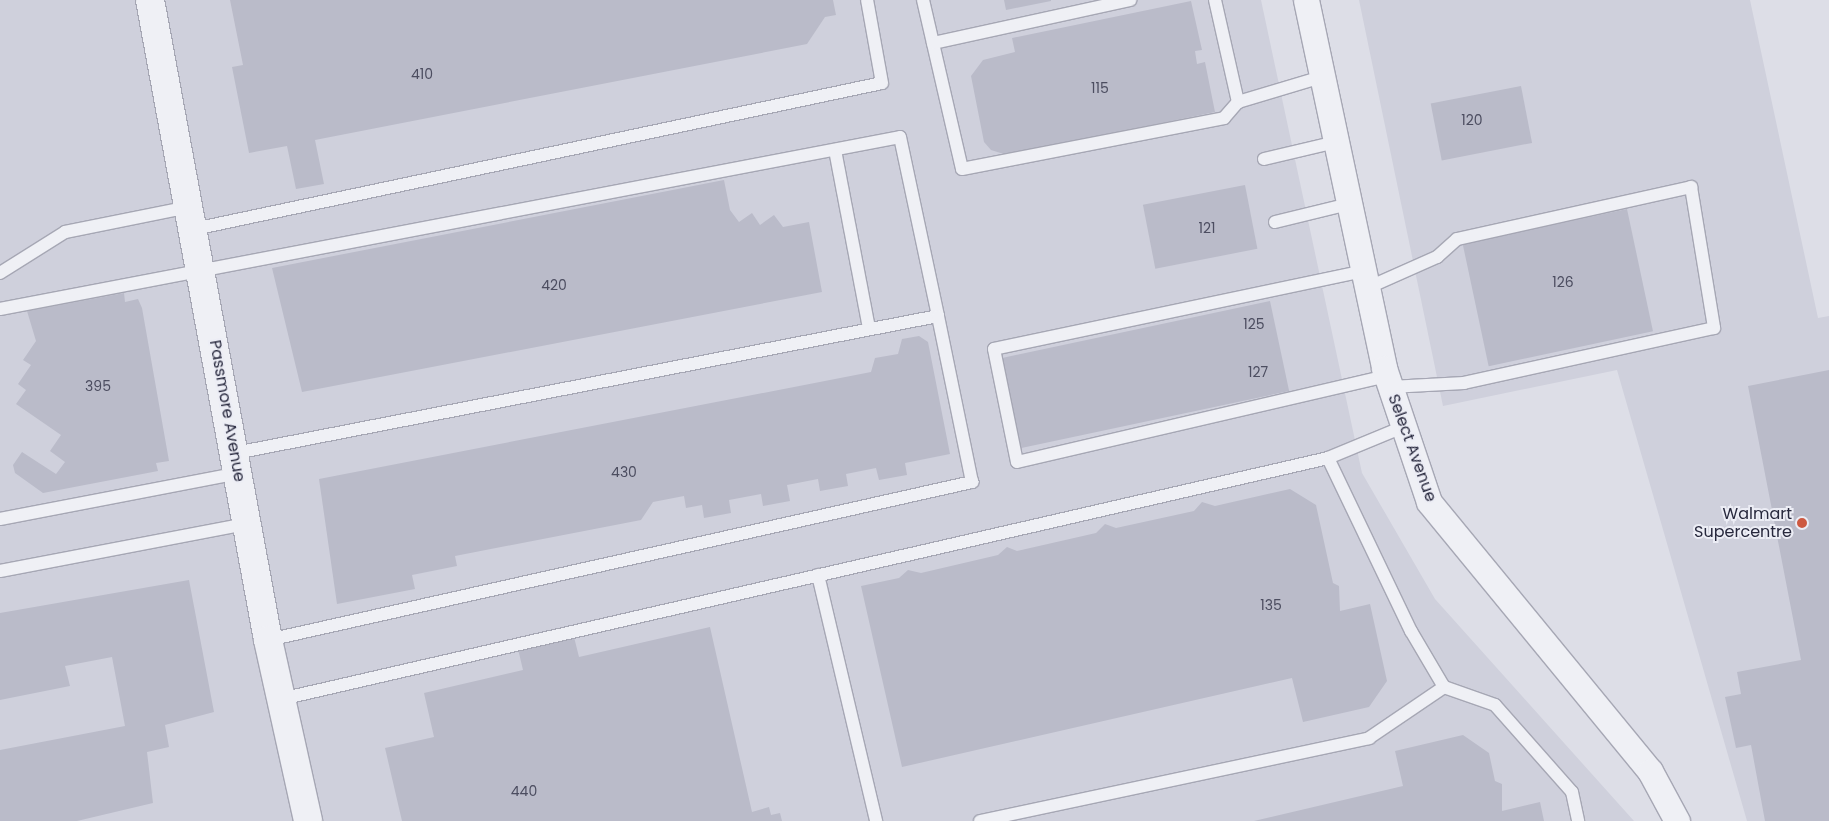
<!DOCTYPE html>
<html>
<head>
<meta charset="utf-8">
<style>
	body { margin:0 }
	#map { position:relative; width:1829px; height:821px; overflow:hidden; background:#dddee7; font-family:Poppins,sans-serif }
	div>[style] { position:absolute }
	.built>* { inset:0; background:#cfd0dc }
	.building>* { inset:0; background:#babbc9; transform-origin:0 0 }
	.roads { filter:drop-shadow(1px 0 #a6a7b4) drop-shadow(-1px 0 #a6a7b4) drop-shadow(0 1px #a6a7b4) drop-shadow(0 -1px #a6a7b4) }
	.service>* { height:12px; margin:-6px; padding:0 6px; transform-origin:6px; border-radius:6px; background:#eff0f5 }
	.minor>* { height:25px; margin:-12.5px; padding:0 12.5px; transform-origin:12.5px; border-radius:12.5px; background:#eff0f5 }
	.tertiary>* { height:28px; margin:-14px; padding:0 14px; transform-origin:14px; border-radius:14px; background:#eff0f5 }
	.dots>* { width:14px; height:14px; translate:-50% -50%; box-sizing:border-box; border:2px solid #ecedf5; border-radius:50% }
	span { translate:-50% -50%; white-space:nowrap; text-align:center; line-height:1.15; -webkit-text-stroke:4px #ecedf5; paint-order:stroke }
	.number-label { font-size:14px; color:#4c4d60 }
	.number-label span { -webkit-text-stroke-width:0 }
	.street-label { font-size:16px; color:#27283d }
	.poi-label { font-size:16px; color:#27283d }
	.right { translate:-100% -50%; text-align:right }
</style>
</head>
<body>
<div id="map">
	<div class="built">
		<div style="clip-path:polygon(0 0,1261px 0,1362px 473px,1435px 599px,1634px 821px,0 821px)"></div>
		<div style="clip-path:polygon(1359px 0,1750px 0,1818px 318px,1829px 316px,1829px 821px,1747px 821px,1617px 370px,1443px 406px)"></div>
	</div>
	<div class="building">
		<div style="clip-path:polygon(230px 0,833px 0,836px 15px,825px 17px,807px 44px,315px 140px,324px 184px,296px 189px,287px 146px,249px 153px,232px 67px,243px 65px)"></div>
		<div style="clip-path:polygon(1004px 0,1051px 0,1051px 1px,1006px 10px)"></div>
		<div style="clip-path:polygon(1191px 1px,1202px 50px,1195px 51px,1197px 64px,1205px 62px,1215px 112px,1007px 155px,991px 150px,984px 142px,971px 76px,983px 60px,1015px 52px,1012px 38px)"></div>
		<div style="left:1521px;top:86px;width:58px;height:92px;rotate:79deg"></div>
		<div style="clip-path:polygon(724px 180px,730px 210px,739px 222px,752px 213px,760px 225px,774px 215px,783px 227px,809px 222px,822px 292px,302px 392px,272px 268px)"></div>
		<div style="left:1245px;top:185px;width:65px;height:104px;rotate:79deg"></div>
		<div style="left:1627px;top:209px;width:125px;height:168px;rotate:78deg"></div>
		<div style="clip-path:polygon(124px 293px,125px 302px,138px 299px,142px 308px,169px 461px,156px 463px,158px 471px,43px 493px,15px 473px,13px 465px,22px 452px,56px 474px,65px 462px,50px 451px,61px 435px,16px 404px,26px 390px,18px 384px,31px 365px,23px 360px,36px 341px,27px 311px)"></div>
		<div style="left:1270px;top:301px;width:92px;height:275px;rotate:78deg"></div>
		<div style="clip-path:polygon(919px 336px,928px 342px,950px 454px,905px 463px,907px 475px,879px 480px,876px 468px,846px 474px,848px 486px,820px 491px,818px 479px,787px 485px,790px 501px,763px 506px,761px 494px,729px 500px,731px 513px,704px 518px,702px 505px,686px 508px,684px 496px,653px 502px,641px 520px,455px 556px,457px 566px,412px 575px,415px 589px,337px 604px,319px 479px,871px 372px,875px 358px,898px 354px,902px 339px)"></div>
		<div style="clip-path:polygon(1829px 370px,1829px 821px,1765px 821px,1751px 745px,1736px 748px,1725px 697px,1741px 694px,1737px 672px,1801px 660px,1748px 386px)"></div>
		<div style="clip-path:polygon(1290px 489px,1316px 505px,1333px 583px,1339px 586px,1340px 611px,1370px 604px,1387px 681px,1369px 707px,1303px 722px,1292px 678px,902px 767px,861px 586px,899px 578px,908px 570px,921px 573px,998px 555px,1007px 547px,1017px 551px,1096px 533px,1105px 524px,1116px 528px,1194px 511px,1202px 502px,1215px 506px)"></div>
		<div style="clip-path:polygon(189px 580px,214px 712px,165px 725px,169px 747px,147px 752px,153px 803px,77px 821px,0 821px,0 750px,125px 726px,112px 657px,65px 666px,70px 686px,0 700px,0 613px)"></div>
		<div style="clip-path:polygon(710px 627px,752px 812px,769px 807px,771px 815px,780px 813px,782px 821px,402px 821px,385px 748px,434px 737px,424px 693px,523px 670px,518px 649px,574px 637px,579px 657px)"></div>
		<div style="clip-path:polygon(1463px 735px,1489px 753px,1495px 781px,1502px 784px,1502px 811px,1540px 802px,1544px 821px,1254px 821px,1403px 786px,1395px 751px)"></div>
	</div>
	<div class="roads">
		<div class="service">
			<div style="left:923px;top:0;width:173px;rotate:77deg"></div>
			<div style="left:962px;top:169px;width:267px;rotate:-11deg"></div>
			<div style="left:1224px;top:118px;width:21px;rotate:-49deg"></div>
			<div style="left:1238px;top:102px;width:88px;rotate:-16.6deg"></div>
			<div style="left:1215px;top:0;width:105px;rotate:77.3deg"></div>
			<div style="left:933px;top:43px;width:202px;rotate:-12.3deg"></div>
			<div style="left:835px;top:150px;width:182px;rotate:79.2deg"></div>
			<div style="left:1264px;top:159px;width:74px;rotate:-13.3deg"></div>
			<div style="left:1275px;top:222px;width:76px;rotate:-13.7deg"></div>
			<div style="left:194px;top:229px;width:703px;rotate:-11.98deg"></div>
			<div style="left:882px;top:83px;width:84px;rotate:-100.2deg"></div>
			<div style="left:1364px;top:271px;width:378px;rotate:168.1deg"></div>
			<div style="left:994px;top:349px;width:115px;rotate:78.5deg"></div>
			<div style="left:1017px;top:462px;width:379px;rotate:-13.1deg"></div>
			<div style="left:0;top:273px;width:77px;rotate:-32.2deg"></div>
			<div style="left:65px;top:232px;width:126px;rotate:-11.4deg"></div>
			<div style="left:1367px;top:288px;width:77px;rotate:-23.9deg"></div>
			<div style="left:1437px;top:257px;width:27px;rotate:-42deg"></div>
			<div style="left:1457px;top:239px;width:240px;rotate:-12.5deg"></div>
			<div style="left:1691px;top:187px;width:143px;rotate:80.7deg"></div>
			<div style="left:1714px;top:328px;width:256px;rotate:167.6deg"></div>
			<div style="left:1464px;top:383px;width:74px;rotate:176.9deg"></div>
			<div style="left:0;top:309px;width:916px;rotate:-10.82deg"></div>
			<div style="left:900px;top:137px;width:183px;rotate:78deg"></div>
			<div style="left:938px;top:316px;width:716px;rotate:168.97deg"></div>
			<div style="left:1328px;top:458px;width:192px;rotate:64.4deg"></div>
			<div style="left:1411px;top:631px;width:65px;rotate:59.5deg"></div>
			<div style="left:1444px;top:687px;width:54px;rotate:19.4deg"></div>
			<div style="left:1495px;top:705px;width:116px;rotate:48.5deg"></div>
			<div style="left:1572px;top:792px;width:30px;rotate:78deg"></div>
			<div style="left:0;top:519px;width:243px;rotate:-10.9deg"></div>
			<div style="left:0;top:571px;width:251px;rotate:-10.8deg"></div>
			<div style="left:818px;top:575px;width:253px;rotate:76.7deg"></div>
			<div style="left:268px;top:640px;width:722px;rotate:-12.65deg"></div>
			<div style="left:972px;top:482px;width:169px;rotate:-101.6deg"></div>
			<div style="left:281px;top:699px;width:1074px;rotate:-12.96deg"></div>
			<div style="left:1328px;top:458px;width:81px;rotate:-22.5deg"></div>
			<div style="left:980px;top:821px;width:398px;rotate:-12deg"></div>
			<div style="left:1369px;top:738px;width:91px;rotate:-34.2deg"></div>
		</div>
		<div class="minor">
			<div style="left:1306px;top:0;width:376px;rotate:78deg"></div>
			<div style="left:1384px;top:368px;width:141px;rotate:71.4deg"></div>
			<div style="left:1429px;top:502px;width:348px;rotate:50.6deg"></div>
			<div style="left:1650px;top:771px;width:57px;rotate:61.6deg"></div>
		</div>
		<div class="tertiary">
			<div style="left:150px;top:0;width:651px;rotate:79.55deg"></div>
			<div style="left:268px;top:640px;width:185px;rotate:77.5deg"></div>
		</div>
	</div>
	<div class="dots">
		<div style="left:1802px;top:523px;background:#cd5941"></div>
	</div>
	<div class="number-label">
		<span style="left:422px;top:74px">410</span>
		<span style="left:1100px;top:88px">115</span>
		<span style="left:1472px;top:120px">120</span>
		<span style="left:1207px;top:228px">121</span>
		<span style="left:1563px;top:282px">126</span>
		<span style="left:554px;top:285px">420</span>
		<span style="left:1254px;top:324px">125</span>
		<span style="left:1258px;top:372px">127</span>
		<span style="left:98px;top:386px">395</span>
		<span style="left:624px;top:472px">430</span>
		<span style="left:1271px;top:605px">135</span>
		<span style="left:524px;top:791px">440</span>
	</div>
	<div class="street-label">
		<span style="left:227px;top:411px;rotate:80deg">Passmore Avenue</span>
		<span style="left:1412px;top:448px;rotate:70deg">Select Avenue</span>
	</div>
	<div class="poi-label">
		<span class="right" style="left:1792px;top:523px">Walmart<br>Supercentre</span>
	</div>
</div>
</body>
</html>
